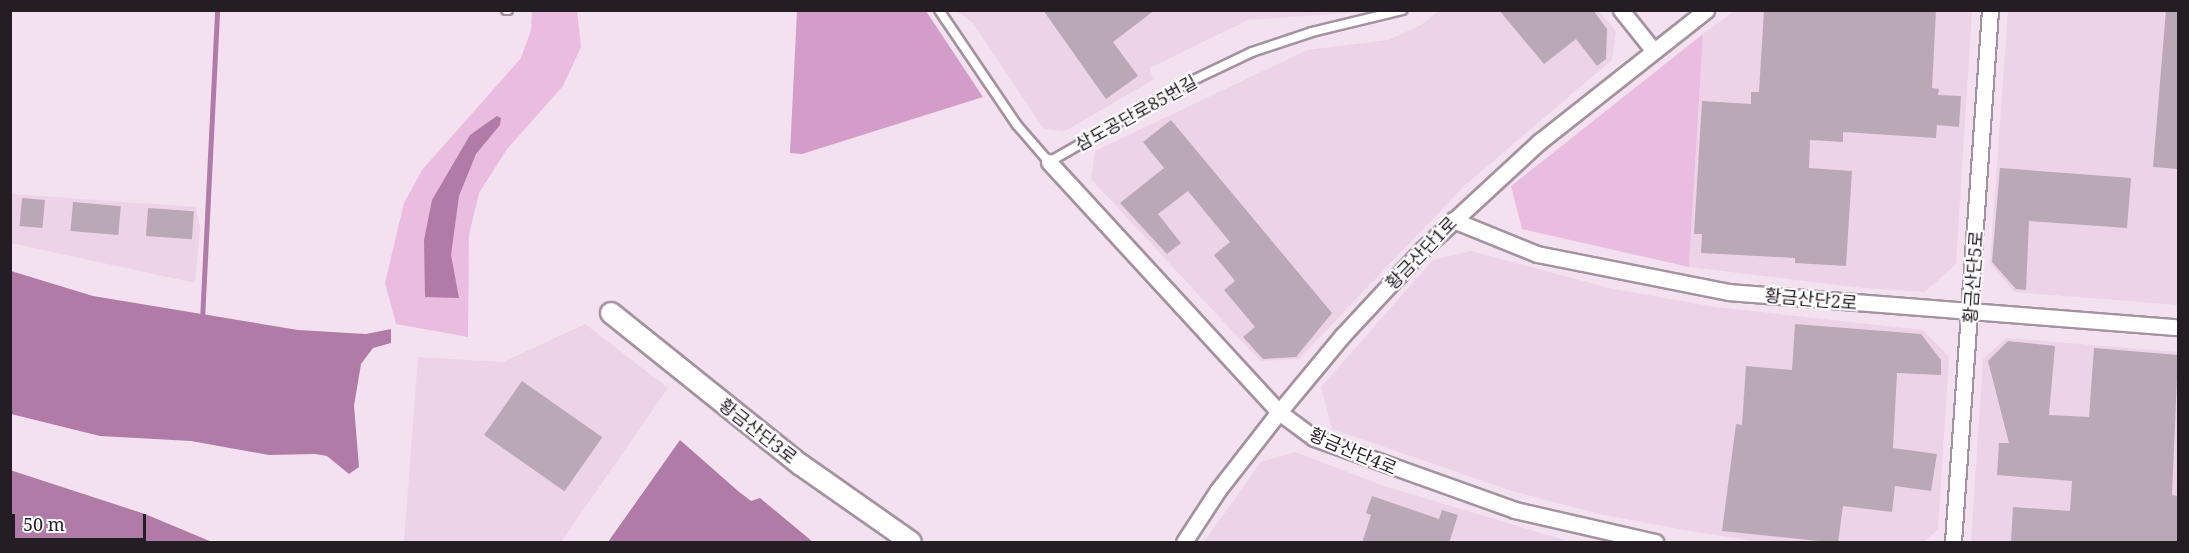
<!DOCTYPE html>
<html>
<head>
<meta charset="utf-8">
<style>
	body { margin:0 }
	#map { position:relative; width:2189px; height:553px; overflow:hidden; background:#f4e1f0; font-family:"Noto Serif","Noto Sans KR",serif }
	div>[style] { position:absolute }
	.built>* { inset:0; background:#ecd3e7 }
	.green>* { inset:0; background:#eabce0 }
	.forest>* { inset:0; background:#d39cc9 }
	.water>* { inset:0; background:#b07ba6 }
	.stream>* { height:5px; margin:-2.5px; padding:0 2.5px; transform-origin:2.5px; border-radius:2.5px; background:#b07ba6 }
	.building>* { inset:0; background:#baa8b6; transform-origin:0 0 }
	.roads { filter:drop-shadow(2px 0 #a492a0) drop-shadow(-2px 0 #a492a0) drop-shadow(0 2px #a492a0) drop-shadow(0 -2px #a492a0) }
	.service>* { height:8px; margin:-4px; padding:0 4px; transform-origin:4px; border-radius:4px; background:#fff }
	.minor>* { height:15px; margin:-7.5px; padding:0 7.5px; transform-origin:7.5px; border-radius:7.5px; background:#fff }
	.tertiary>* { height:20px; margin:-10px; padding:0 10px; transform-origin:10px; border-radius:10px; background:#fff }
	span { translate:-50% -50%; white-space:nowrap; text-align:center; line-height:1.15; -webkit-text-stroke:4.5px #fff; paint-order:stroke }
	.street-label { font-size:18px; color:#241d23 }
	.frame { position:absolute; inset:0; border:12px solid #241d23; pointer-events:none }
	.scale { position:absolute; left:12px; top:514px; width:134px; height:27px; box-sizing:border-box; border:3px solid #241d23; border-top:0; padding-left:8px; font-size:18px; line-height:21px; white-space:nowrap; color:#241d23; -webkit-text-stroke:4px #fff; paint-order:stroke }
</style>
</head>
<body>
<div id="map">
	<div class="built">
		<div style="clip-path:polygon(956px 11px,1373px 11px,1248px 20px,1150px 68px,1153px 80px,1065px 131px,1044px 129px,973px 23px)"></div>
		<div style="clip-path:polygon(1439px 11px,1599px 11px,1616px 31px,1612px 60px,1465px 185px,1299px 359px,1260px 361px,1091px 179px,1095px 151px,1307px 50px,1388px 40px,1421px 25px)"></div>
		<div style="clip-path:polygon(1734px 11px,1972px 11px,1956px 264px,1925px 292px,1863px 288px,1689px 267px,1703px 34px)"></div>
		<div style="clip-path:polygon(2008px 11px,2178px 11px,2178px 305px,2014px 292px,1990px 263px)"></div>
		<div style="clip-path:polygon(11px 194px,196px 207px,200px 229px,195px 283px,11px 243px)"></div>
		<div style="clip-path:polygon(1471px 251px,1613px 289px,1716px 307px,1923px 330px,1949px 357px,1938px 529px,1924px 542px,1761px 542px,1684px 530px,1600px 514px,1512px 491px,1332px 429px,1321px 387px,1433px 260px)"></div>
		<div style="clip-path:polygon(585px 324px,668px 388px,561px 542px,404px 542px,418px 357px,503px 362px)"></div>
		<div style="clip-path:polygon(2006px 338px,2178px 352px,2178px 542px,1971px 542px,1983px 359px)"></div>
		<div style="clip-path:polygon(1295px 452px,1384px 486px,1571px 542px,1204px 542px,1261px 462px)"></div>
	</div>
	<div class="green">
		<div style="clip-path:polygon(532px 11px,577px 11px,581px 47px,563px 86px,507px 149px,479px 193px,469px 235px,468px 337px,396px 324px,385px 283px,404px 203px,422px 170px,521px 58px,531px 30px)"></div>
		<div style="clip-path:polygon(1703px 34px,1689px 267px,1522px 229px,1511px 186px)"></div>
	</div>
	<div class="forest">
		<div style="clip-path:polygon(797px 11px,926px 11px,983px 97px,802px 154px,790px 153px)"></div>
	</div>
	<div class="water">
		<div style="clip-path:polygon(497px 116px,501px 118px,500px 125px,476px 154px,459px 196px,451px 255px,459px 298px,425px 297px,424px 240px,432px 200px,470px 135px)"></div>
		<div style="clip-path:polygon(11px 271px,93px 296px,298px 330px,366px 334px,391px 329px,391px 343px,373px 348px,361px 364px,354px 406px,359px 467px,349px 474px,327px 456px,315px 454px,269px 455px,191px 441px,100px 436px,11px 414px)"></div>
		<div style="clip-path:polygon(680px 440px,738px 491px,751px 501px,760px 498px,813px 542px,608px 542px)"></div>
		<div style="clip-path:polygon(10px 470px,145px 514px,212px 542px,11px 542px)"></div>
	</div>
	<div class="stream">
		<div style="left:202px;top:320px;width:310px;rotate:-87.2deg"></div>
	</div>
	<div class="building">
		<div style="clip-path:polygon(1043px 10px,1155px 10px,1113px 42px,1138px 76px,1106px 99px)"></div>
		<div style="clip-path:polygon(1499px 10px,1593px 10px,1607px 29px,1606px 59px,1597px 66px,1576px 39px,1544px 64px)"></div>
		<div style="clip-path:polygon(1764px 10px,1936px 10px,1932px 88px,1939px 89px,1938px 95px,1961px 96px,1959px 127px,1937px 125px,1936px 138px,1843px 132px,1843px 142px,1810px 140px,1809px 168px,1852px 171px,1846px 266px,1795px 263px,1795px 258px,1701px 253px,1702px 234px,1694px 234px,1702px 101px,1751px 104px,1751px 92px,1759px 92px)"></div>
		<div style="clip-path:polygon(2166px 10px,2178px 10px,2178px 169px,2153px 167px)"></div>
		<div style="clip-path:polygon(1171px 120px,1332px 313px,1296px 357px,1263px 359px,1243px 337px,1255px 327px,1224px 290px,1235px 281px,1214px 255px,1230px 242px,1188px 191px,1158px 214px,1181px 243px,1167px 254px,1120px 203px,1164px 168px,1143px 142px)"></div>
		<div style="clip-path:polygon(2000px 168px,2131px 178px,2127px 228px,2029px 221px,2026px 290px,2016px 289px,1992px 262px)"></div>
		<div style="left:22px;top:198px;width:23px;height:28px;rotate:5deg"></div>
		<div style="left:73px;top:202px;width:48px;height:29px;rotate:5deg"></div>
		<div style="left:148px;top:208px;width:46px;height:28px;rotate:4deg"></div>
		<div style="clip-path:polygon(1795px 324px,1921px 334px,1941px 360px,1941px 375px,1897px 373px,1893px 448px,1937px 454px,1931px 491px,1895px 486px,1892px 512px,1843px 506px,1838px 543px,1722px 531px,1736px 424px,1742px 425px,1746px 366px,1792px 370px)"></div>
		<div style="clip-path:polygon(2008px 341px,2055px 346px,2049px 415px,2089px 417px,2094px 348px,2178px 355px,2172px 495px,2178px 496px,2178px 543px,2011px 541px,2013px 507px,2070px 511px,2072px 481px,1997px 475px,1999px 443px,2009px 443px,1988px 361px)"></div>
		<div style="left:522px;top:381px;width:98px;height:66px;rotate:35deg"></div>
		<div style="clip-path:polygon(1372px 496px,1439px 519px,1442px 510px,1458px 515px,1449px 543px,1362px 543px,1371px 515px,1366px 513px)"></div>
	</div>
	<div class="roads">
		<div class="service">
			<div style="left:506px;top:10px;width:2px"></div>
			<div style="left:939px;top:10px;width:139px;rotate:55.9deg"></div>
			<div style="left:1017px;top:125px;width:49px;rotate:49.1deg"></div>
			<div style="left:1049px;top:162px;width:157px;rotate:-29.8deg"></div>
			<div style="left:1185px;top:84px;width:74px;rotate:-25.5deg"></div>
			<div style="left:1252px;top:52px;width:63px;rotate:-18.4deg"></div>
			<div style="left:1312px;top:32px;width:93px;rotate:-13.7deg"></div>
		</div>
		<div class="minor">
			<div style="left:1621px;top:10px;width:51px;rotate:51.3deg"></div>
			<div style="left:1049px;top:162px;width:340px;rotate:47.4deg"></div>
			<div style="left:1279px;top:412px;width:44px;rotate:36.6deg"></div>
			<div style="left:1314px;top:438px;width:214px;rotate:19.7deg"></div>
			<div style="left:1515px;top:510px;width:144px;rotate:12.9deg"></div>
			<div style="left:1453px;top:220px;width:91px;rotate:22deg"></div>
			<div style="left:1537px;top:254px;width:196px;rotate:11.2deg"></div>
			<div style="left:1729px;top:292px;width:450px;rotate:4.5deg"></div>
			<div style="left:1184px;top:542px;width:62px;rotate:-56.8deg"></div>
			<div style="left:1218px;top:490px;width:99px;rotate:-52deg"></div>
			<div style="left:1279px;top:412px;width:99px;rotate:-50.3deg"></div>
			<div style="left:1342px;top:336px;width:117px;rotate:-47.1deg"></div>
			<div style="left:1422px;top:250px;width:159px;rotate:-42.7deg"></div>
			<div style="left:1539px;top:142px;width:213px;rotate:-38.3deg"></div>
			<div style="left:1953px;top:542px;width:533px;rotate:-86.02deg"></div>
		</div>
		<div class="tertiary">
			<div style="left:611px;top:313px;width:243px;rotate:38.7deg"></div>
			<div style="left:801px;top:465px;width:134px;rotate:35deg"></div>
		</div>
	</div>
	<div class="street-label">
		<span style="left:1136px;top:113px;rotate:-29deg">삼도공단로85번길</span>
		<span style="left:1421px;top:253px;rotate:-46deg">황금산단1로</span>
		<span style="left:1973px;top:277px;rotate:-86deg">황금산단5로</span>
		<span style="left:1811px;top:299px;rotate:5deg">황금산단2로</span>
		<span style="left:758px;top:431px;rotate:38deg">황금산단3로</span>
		<span style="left:1353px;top:451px;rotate:23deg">황금산단4로</span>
	</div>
	<div class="frame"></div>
	<div class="scale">50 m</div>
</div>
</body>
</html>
